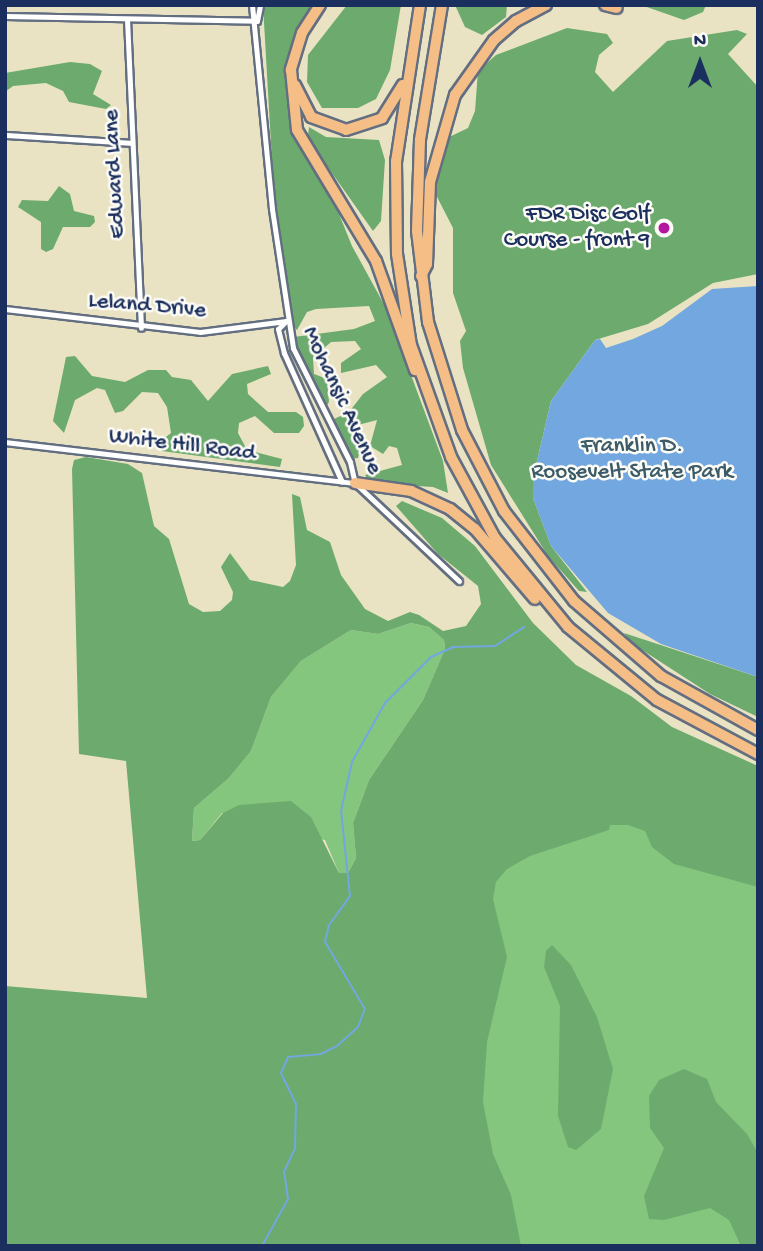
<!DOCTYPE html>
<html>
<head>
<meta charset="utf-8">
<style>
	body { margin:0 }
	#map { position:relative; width:763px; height:1251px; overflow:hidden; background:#e9e3c3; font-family:"Gochi Hand",sans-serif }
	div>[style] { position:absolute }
	.green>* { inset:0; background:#85c67e }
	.forest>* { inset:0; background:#6cab6d }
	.water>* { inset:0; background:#72a7df }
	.stream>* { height:2px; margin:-1px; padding:0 1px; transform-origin:1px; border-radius:1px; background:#72a7df }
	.roads { filter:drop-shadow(2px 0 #636e81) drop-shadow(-2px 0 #636e81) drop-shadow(0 2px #636e81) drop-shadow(0 -2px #636e81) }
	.street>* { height:5px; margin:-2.5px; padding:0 2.5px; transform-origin:2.5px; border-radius:2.5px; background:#fff }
	.highway>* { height:10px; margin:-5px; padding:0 5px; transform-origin:5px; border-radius:5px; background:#f6be87 }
	.dots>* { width:19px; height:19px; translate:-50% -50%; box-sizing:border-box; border:4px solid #fdfcf7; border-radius:50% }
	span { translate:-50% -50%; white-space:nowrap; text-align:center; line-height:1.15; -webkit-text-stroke:5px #fdfcf7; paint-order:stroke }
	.street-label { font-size:23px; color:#1b2f5e }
	.poi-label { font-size:23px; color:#1b2f5e }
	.right { translate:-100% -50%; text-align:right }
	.park-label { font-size:23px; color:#3b5c68 }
	.frame { position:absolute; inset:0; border:7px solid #1b2f5e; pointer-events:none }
	.north { position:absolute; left:665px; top:28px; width:70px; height:70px; -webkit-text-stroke:5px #fdfcf7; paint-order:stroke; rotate:0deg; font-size:19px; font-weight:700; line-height:28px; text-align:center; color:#1b2f5e }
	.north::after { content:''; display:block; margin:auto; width:24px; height:32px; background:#1b2f5e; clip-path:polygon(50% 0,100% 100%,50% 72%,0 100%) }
</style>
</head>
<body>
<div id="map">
	<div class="green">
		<div style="clip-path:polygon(411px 623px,429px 627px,444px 640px,445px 649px,423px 700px,369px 780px,353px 823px,356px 858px,348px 873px,339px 873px,325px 840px,222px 813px,200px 840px,192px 841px,194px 808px,229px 778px,251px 751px,271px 697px,301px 661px,351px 630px,378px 634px)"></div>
		<div style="clip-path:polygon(615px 816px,758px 868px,758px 1246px,509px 1246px,473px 1150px,491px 877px,530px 845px)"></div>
	</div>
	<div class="forest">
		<div style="clip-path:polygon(263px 5px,311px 5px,297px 31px,288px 68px,289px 110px,303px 152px,340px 206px,339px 214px,352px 246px,386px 308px,443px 461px,448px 493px,433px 487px,370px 483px,365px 475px,402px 465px,397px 448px,389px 446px,383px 454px,370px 446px,377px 420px,354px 426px,361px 448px,358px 458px,351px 459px,334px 419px,349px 412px,363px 394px,387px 377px,376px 365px,341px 373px,341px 363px,361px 349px,355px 341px,331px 342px,313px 358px,314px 374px,327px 379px,329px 402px,326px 407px,296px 352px,294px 337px,354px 329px,375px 321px,369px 306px,316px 309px,307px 312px,297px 330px,291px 324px,275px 213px)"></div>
		<div style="clip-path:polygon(347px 5px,401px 5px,390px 70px,376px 99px,358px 108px,322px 108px,307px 82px,308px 55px)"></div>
		<div style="clip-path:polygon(455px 5px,507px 5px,506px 17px,482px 35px,465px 27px)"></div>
		<div style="clip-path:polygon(641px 5px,706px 5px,703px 12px,684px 20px)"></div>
		<div style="clip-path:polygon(567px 28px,607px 34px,613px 43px,599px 55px,595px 72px,613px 92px,667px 41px,737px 30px,747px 34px,728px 54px,758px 87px,758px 274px,713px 283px,648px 324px,595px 340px,551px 401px,533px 478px,533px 498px,551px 546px,587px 592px,579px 591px,548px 556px,491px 465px,463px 368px,460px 341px,466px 331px,453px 293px,453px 228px,435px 193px,443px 140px,468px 128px,475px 111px,478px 71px,496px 55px)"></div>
		<div style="clip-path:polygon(70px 62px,90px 64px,102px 71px,93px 94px,111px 105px,106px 109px,69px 102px,63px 91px,46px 83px,13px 86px,5px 92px,5px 73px)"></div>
		<div style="clip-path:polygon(309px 127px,326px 137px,379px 140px,385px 160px,381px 221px,373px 231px,317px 152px,308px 135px)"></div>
		<div style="clip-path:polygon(59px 186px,70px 194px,74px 211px,94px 216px,95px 222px,90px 227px,63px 227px,53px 249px,46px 252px,41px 249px,41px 222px,18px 207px,22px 200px,48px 201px)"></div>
		<div style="clip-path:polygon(75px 356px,92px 376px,125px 382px,148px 370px,166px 370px,172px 377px,191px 380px,208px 401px,232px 374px,268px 366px,271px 374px,247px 384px,248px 394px,268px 412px,296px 412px,303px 417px,304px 426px,299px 433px,274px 433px,255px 416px,239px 423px,238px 433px,247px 450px,282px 459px,280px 467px,162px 451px,157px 444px,171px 433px,167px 407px,158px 393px,142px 392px,123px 411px,115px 413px,105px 390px,97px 388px,75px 400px,64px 433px,53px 421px,66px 357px)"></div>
		<div style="clip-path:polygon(evenodd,86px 457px,128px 464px,142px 473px,154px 526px,169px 539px,189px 604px,203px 612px,220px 611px,232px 600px,233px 592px,221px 567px,230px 553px,250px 580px,283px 587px,290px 581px,296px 565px,292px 494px,300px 497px,307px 530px,330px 542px,341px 575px,365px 609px,388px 621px,410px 612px,419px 615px,443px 631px,466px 626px,481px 604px,478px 586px,438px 554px,396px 506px,402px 501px,442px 518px,475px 546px,533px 623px,576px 665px,631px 696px,672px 727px,758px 766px,758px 887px,674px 864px,652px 847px,645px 831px,628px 825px,610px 825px,609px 830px,530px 856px,507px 869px,496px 882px,493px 899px,507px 957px,487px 1042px,483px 1102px,493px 1154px,511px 1195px,521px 1246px,5px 1246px,5px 986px,147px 998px,126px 761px,79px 754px,72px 469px,74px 460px,86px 457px,411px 623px,429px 627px,444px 640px,445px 649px,423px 700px,369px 780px,353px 823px,356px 858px,348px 873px,339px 873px,311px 817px,291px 801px,239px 805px,223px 813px,200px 840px,192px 841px,194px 808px,229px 778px,251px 751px,271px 697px,301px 661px,351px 630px,378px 634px,411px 623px)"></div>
		<div style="clip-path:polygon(624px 633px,758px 677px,758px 717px,710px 694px,633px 644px)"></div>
		<div style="clip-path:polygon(552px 945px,571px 965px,597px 1017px,613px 1069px,601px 1129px,576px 1150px,568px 1147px,558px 1116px,560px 1006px,544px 967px,546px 951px)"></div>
		<div style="clip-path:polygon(684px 1069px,707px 1079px,716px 1102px,747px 1134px,758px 1153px,758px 1246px,741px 1246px,729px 1220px,710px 1208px,664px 1220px,649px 1219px,644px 1196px,664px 1148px,650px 1128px,649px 1096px,659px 1080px)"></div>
	</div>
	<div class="water">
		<div style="clip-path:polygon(758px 286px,758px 677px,661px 644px,608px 613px,551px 546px,533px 498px,533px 478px,551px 401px,595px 340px,600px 339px,606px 348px,633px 339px,662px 326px,712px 289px)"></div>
	</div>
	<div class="stream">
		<div style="left:262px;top:1246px;width:54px;rotate:-61deg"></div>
		<div style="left:288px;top:1199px;width:27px;rotate:-98deg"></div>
		<div style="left:284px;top:1172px;width:26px;rotate:-65deg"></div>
		<div style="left:295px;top:1148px;width:44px;rotate:-88.7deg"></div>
		<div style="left:296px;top:1104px;width:34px;rotate:-116deg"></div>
		<div style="left:281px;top:1073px;width:17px;rotate:-66deg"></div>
		<div style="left:288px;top:1057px;width:33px;rotate:-5deg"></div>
		<div style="left:321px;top:1054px;width:18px;rotate:-27deg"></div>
		<div style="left:337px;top:1046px;width:28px;rotate:-42deg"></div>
		<div style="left:358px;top:1027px;width:19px;rotate:-69deg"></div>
		<div style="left:365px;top:1009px;width:78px;rotate:-120.8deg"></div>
		<div style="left:325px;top:942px;width:17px;rotate:-77deg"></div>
		<div style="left:329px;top:925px;width:36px;rotate:-54deg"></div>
		<div style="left:350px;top:896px;width:85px;rotate:-96deg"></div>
		<div style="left:341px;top:811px;width:50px;rotate:-77.3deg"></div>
		<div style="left:352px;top:762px;width:68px;rotate:-60.8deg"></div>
		<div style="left:385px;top:703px;width:65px;rotate:-45deg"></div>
		<div style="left:431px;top:657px;width:24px;rotate:-24deg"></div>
		<div style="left:453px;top:647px;width:42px;rotate:-1.4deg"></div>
		<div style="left:495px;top:646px;width:35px;rotate:-33deg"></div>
	</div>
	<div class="roads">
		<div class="street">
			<div style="left:252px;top:5px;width:205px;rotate:84.4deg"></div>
			<div style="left:272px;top:209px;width:141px;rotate:81.4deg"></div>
			<div style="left:293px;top:348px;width:127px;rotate:63.4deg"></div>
			<div style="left:350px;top:462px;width:22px;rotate:77deg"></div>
			<div style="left:355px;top:483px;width:143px;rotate:43.3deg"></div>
			<div style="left:5px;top:16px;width:252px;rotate:1.1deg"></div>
			<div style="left:257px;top:21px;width:16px;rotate:-79deg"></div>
			<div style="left:127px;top:19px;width:309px;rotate:87.4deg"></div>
			<div style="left:5px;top:135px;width:126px;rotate:3.6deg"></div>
			<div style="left:5px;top:309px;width:196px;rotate:6.7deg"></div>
			<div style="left:200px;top:332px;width:87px;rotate:-7.3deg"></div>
			<div style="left:286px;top:321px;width:11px;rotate:135deg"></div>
			<div style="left:278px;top:329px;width:25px;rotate:76deg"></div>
			<div style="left:284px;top:353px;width:141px;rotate:65.8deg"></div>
			<div style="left:5px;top:442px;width:352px;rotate:6.7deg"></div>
		</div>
		<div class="highway">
			<div style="left:320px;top:5px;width:33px;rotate:123deg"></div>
			<div style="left:302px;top:33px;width:39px;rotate:107deg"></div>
			<div style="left:291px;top:70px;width:60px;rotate:84.3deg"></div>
			<div style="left:297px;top:130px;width:153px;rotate:58.9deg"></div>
			<div style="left:376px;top:261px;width:116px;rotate:70.3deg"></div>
			<div style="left:420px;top:5px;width:158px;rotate:98.7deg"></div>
			<div style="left:396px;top:161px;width:93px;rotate:89.4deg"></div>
			<div style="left:397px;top:254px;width:92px;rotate:81.3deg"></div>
			<div style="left:411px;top:345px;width:119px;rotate:70.3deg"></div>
			<div style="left:451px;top:457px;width:92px;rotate:61.5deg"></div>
			<div style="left:495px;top:538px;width:115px;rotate:50.6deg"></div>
			<div style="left:568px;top:627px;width:115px;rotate:39.4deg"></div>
			<div style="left:657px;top:700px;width:115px;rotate:28.1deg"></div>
			<div style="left:442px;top:5px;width:137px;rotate:99.3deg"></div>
			<div style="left:420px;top:140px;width:91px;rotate:91.9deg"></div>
			<div style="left:417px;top:231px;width:92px;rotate:83.1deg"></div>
			<div style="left:428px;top:322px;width:113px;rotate:72.5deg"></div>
			<div style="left:462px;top:430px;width:91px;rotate:62.6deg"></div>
			<div style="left:504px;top:511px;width:114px;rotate:52.1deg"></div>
			<div style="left:574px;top:601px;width:115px;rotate:40.8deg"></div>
			<div style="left:661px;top:676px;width:111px;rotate:29.1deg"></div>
			<div style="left:605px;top:5px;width:12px;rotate:14deg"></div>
			<div style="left:295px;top:85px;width:36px;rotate:63deg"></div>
			<div style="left:311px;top:117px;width:37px;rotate:20deg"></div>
			<div style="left:346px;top:130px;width:38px;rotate:-18deg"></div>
			<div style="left:382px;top:118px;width:39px;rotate:-58deg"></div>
			<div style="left:421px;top:276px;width:13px;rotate:-63deg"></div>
			<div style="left:427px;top:264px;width:82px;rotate:-87.9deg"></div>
			<div style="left:430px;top:182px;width:91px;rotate:-74deg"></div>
			<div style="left:455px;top:95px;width:67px;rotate:-54.7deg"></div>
			<div style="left:494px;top:40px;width:29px;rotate:-41deg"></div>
			<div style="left:516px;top:21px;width:34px;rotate:-28deg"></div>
			<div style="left:355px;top:483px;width:57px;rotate:8.1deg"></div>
			<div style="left:411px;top:491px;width:43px;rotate:24.8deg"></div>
			<div style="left:450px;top:509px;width:32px;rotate:39deg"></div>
			<div style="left:475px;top:529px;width:92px;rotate:49.4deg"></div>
		</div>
	</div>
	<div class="dots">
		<div style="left:664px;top:228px;background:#b5179e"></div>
	</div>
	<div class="street-label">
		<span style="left:116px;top:174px;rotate:-93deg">Edward Lane</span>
		<span style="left:147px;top:307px;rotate:5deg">Leland Drive</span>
		<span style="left:341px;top:401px;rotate:65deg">Mohansic Avenue</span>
		<span style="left:182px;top:446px;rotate:7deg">White Hill Road</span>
	</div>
	<div class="poi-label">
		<span class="right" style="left:650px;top:228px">FDR Disc Golf<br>Course - front 9</span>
	</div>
	<div class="park-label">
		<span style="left:632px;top:460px">Franklin D.<br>Roosevelt State Park</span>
	</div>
	<div class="frame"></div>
	<div class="north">N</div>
</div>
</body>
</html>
